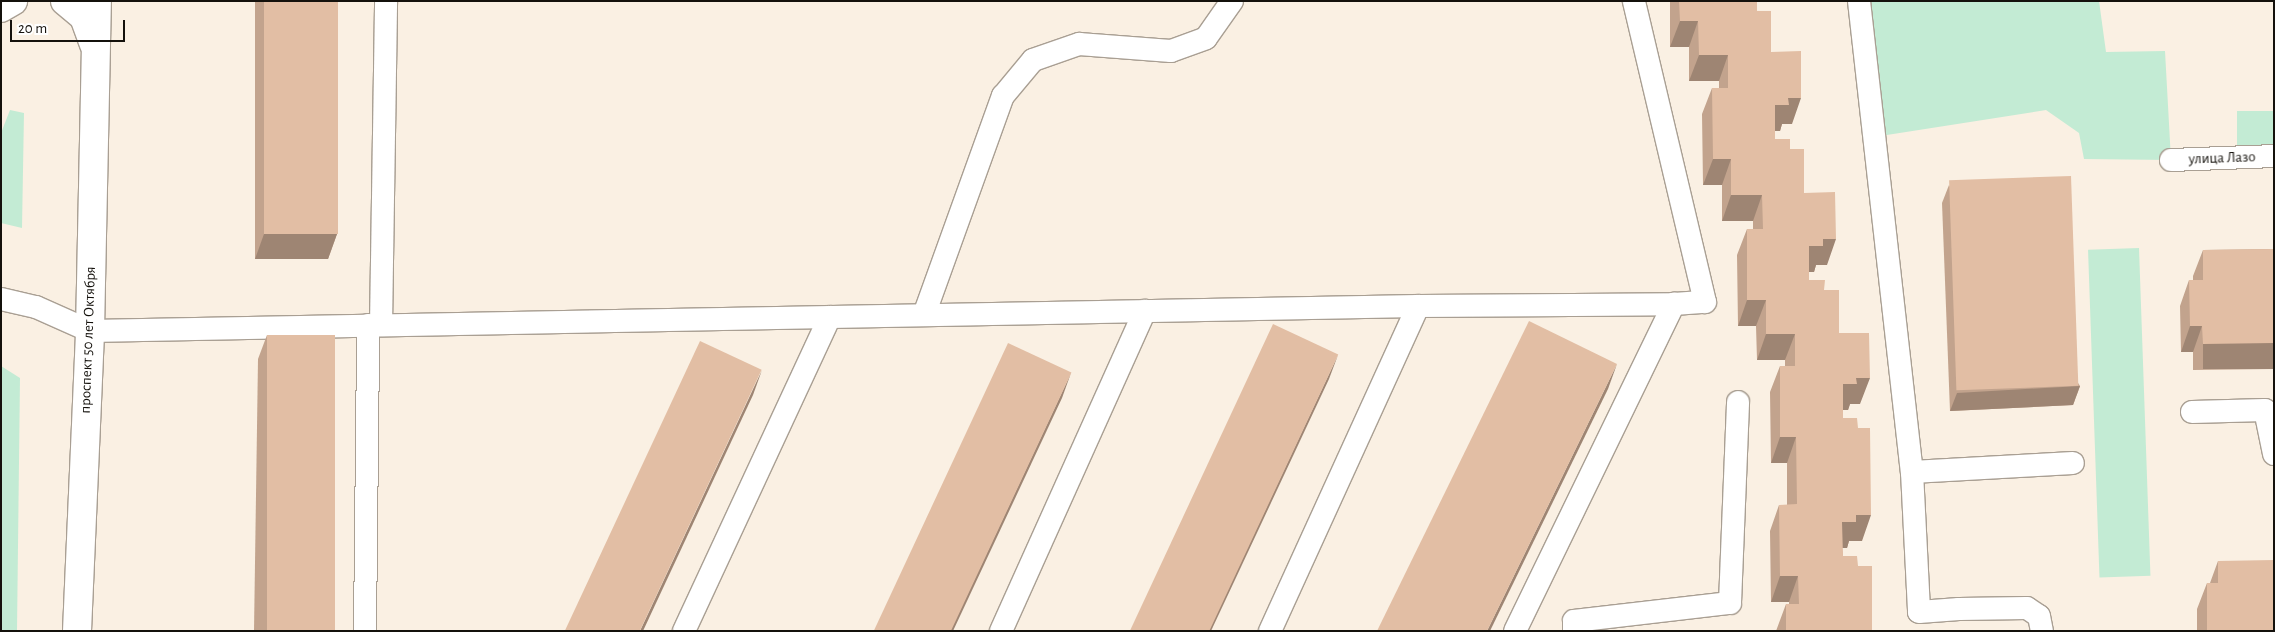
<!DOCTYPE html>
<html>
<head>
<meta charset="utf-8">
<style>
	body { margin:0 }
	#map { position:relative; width:2275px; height:632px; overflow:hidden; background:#faf0e3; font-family:"Alegreya Sans",sans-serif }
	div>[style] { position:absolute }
	.green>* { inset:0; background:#c3ebd4; transform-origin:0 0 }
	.roads { filter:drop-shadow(1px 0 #a99f93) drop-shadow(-1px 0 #a99f93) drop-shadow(0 1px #a99f93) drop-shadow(0 -1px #a99f93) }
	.service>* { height:22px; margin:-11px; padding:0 11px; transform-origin:11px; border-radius:11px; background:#fff }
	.secondary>* { height:28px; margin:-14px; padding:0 14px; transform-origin:14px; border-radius:14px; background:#fff }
	.wall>* { inset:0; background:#c2a38d }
	.shaded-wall>* { inset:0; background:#9e8573; transform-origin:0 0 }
	.building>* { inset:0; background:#e2bea4; transform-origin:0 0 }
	span { translate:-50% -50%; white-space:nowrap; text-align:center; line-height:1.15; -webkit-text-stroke:4px #fff; paint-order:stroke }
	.street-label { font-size:15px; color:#14110c }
	.frame { position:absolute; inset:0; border:2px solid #14110c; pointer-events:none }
	.scale { position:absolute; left:10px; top:20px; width:115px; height:22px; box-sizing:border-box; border:2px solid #14110c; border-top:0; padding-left:6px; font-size:15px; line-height:18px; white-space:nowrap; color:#14110c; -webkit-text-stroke:4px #fff; paint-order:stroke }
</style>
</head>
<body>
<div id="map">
	<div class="green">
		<div style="clip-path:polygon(1865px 1px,2099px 1px,2106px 52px,2165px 51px,2171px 160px,2084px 159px,2079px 133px,2046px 110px,1874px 137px)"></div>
		<div style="clip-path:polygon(10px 110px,24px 113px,22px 228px,1px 223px,1px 133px)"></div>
		<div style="left:2274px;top:111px;width:36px;height:37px;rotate:90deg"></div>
		<div style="left:2139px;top:248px;width:328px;height:51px;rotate:88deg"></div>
		<div style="clip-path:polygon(1px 366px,20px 378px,17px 631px,1px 631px)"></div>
	</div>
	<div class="roads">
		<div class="service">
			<div style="left:1859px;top:1px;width:474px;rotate:83.6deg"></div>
			<div style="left:1912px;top:472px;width:140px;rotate:87.1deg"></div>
			<div style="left:1919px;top:612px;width:40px;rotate:-4.3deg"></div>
			<div style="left:1959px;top:609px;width:68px;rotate:-0.8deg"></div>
			<div style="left:2027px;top:608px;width:14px;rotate:34deg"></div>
			<div style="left:2039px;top:616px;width:15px;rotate:79deg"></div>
			<div style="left:2171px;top:160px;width:103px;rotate:-2.2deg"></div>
			<div style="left:1px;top:299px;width:36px;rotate:13deg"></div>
			<div style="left:36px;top:307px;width:59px;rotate:24deg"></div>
			<div style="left:90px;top:331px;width:1328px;rotate:-1.08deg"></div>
			<div style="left:1418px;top:306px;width:256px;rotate:-0.4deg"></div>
			<div style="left:1674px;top:304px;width:31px;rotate:-4deg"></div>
			<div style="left:1705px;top:302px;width:309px;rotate:-103.3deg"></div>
			<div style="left:924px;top:315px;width:233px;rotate:-70.2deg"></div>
			<div style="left:1003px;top:96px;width:47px;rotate:-50.2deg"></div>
			<div style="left:1033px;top:60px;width:49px;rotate:-19.2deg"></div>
			<div style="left:1079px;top:44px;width:92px;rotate:4.4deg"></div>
			<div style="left:1171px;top:51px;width:37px;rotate:-20deg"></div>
			<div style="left:1206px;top:38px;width:45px;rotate:-54.9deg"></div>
			<div style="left:381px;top:325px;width:324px;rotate:-89.1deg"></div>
			<div style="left:2192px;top:412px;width:73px;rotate:-1.6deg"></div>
			<div style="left:2265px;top:410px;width:45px;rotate:78.4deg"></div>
			<div style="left:1912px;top:472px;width:161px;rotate:-3.2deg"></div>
			<div style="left:365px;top:631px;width:306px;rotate:-89.4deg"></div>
			<div style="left:684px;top:631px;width:346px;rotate:-65.1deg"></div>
			<div style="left:1001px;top:631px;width:351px;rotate:-65.8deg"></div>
			<div style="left:1270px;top:631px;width:357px;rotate:-65.5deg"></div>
			<div style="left:1515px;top:631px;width:364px;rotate:-64.1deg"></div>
			<div style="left:1574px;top:631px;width:10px;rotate:-90deg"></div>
			<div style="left:1574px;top:621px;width:157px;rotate:-6.6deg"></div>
			<div style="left:1730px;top:603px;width:201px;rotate:-87.7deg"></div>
		</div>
		<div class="secondary">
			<div style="left:65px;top:1px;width:25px;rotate:40deg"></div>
			<div style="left:84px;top:17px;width:29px;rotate:70deg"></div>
			<div style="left:1px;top:8px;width:14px;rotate:-30deg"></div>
			<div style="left:77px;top:631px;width:300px;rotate:-87.5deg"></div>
			<div style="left:90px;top:331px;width:330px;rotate:-88.8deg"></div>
		</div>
	</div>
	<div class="wall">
		<div style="clip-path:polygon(255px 1px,338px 1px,337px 234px,328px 259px,255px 259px)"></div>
		<div style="clip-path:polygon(1670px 1px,1757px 1px,1757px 11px,1771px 52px,1792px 124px,1782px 124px,1780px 131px,1775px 131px,1775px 139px,1790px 149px,1827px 265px,1816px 265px,1814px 272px,1809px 272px,1809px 280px,1824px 290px,1839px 333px,1860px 404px,1850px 404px,1848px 410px,1843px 410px,1843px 418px,1862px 541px,1849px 541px,1847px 548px,1842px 548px,1843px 556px,1858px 566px,1872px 631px,1776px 631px,1786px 604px,1789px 604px,1789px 602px,1771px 602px,1770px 531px,1779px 505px,1787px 505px,1787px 463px,1771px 463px,1770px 392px,1780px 366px,1785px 366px,1785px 360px,1757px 360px,1756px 326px,1738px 326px,1737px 255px,1747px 229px,1753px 229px,1753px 221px,1722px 221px,1722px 185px,1703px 185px,1702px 114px,1712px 88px,1719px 88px,1719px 81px,1689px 81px,1689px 47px,1670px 47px)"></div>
		<div style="clip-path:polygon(1949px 185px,2080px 386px,2073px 405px,1950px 411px,1942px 203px)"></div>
		<div style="clip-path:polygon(2274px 249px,2274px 369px,2193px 370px,2193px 352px,2181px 352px,2180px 306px,2189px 280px,2193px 280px,2193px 276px,2203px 250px)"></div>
		<div style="clip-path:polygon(267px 335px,332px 631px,254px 631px,258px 359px)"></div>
		<div style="clip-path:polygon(2218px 561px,2274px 631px,2197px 631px,2197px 609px,2207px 583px,2210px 583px)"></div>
	</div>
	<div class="shaded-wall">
		<div style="clip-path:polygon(1680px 21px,1698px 21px,1689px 47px,1670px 47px)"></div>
		<div style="clip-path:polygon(1699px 55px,1728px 55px,1719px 81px,1689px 81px)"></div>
		<div style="clip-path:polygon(1788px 98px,1801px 98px,1792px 124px,1782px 124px,1780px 131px,1765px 131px,1775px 105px)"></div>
		<div style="clip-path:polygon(1713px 159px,1731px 159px,1722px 185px,1703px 185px)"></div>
		<div style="clip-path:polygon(1731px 195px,1762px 195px,1753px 221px,1722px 221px)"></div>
		<div style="clip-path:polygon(264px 234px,337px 234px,328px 259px,255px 259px)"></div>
		<div style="clip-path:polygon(1823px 239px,1836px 239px,1827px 265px,1816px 265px,1814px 272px,1800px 272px,1809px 246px)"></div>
		<div style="clip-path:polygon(1747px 300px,1766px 300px,1756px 326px,1738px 326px)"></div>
		<div style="clip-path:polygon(2190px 326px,2202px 326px,2193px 352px,2181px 352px)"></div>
		<div style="clip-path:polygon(1766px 334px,1795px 334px,1785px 360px,1757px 360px)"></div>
		<div style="left:2274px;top:343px;width:26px;height:71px;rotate:90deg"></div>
		<div style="clip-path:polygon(1338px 355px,1329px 379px,1211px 631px,1208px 631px)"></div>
		<div style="clip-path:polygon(1617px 364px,1608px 389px,1490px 631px,1487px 631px)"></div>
		<div style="clip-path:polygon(762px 370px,753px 395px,643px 631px,640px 631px)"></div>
		<div style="clip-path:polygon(1071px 373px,1062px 398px,953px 631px,950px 631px)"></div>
		<div style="clip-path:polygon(1856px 378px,1870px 378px,1860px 404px,1850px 404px,1848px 410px,1833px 410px,1843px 384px)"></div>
		<div style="clip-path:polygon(2080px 386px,2073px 405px,1950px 411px,1957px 393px)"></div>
		<div style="clip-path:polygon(1780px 437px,1796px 437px,1787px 463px,1771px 463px)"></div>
		<div style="clip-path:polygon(1856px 515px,1871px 515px,1862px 541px,1849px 541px,1847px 548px,1833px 548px,1842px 522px)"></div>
		<div style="clip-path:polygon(1780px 576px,1798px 576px,1789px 602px,1771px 602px)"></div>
	</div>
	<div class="building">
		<div style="left:264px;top:1px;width:74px;height:233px"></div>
		<div style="clip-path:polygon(1679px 1px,1757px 1px,1757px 11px,1771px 11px,1771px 52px,1801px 51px,1801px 98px,1788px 98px,1789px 105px,1775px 105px,1775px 139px,1790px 139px,1790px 149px,1804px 149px,1804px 193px,1835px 192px,1836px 239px,1823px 239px,1823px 246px,1809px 246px,1809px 280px,1825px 280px,1824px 290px,1839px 290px,1839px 333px,1869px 333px,1870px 378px,1856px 378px,1857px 384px,1843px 384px,1843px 418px,1857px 418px,1858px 428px,1870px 428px,1871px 515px,1856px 515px,1856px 522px,1842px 522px,1843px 556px,1857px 556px,1858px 566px,1872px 566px,1872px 631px,1786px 631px,1786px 604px,1799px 604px,1798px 576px,1780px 576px,1779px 505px,1797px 504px,1796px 437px,1780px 437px,1780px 366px,1795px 366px,1795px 334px,1766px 334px,1766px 300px,1747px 300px,1747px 229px,1763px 229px,1762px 195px,1731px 195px,1731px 159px,1713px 159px,1712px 88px,1728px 88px,1728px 55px,1699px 55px,1698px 21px,1680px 21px)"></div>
		<div style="left:2071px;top:176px;width:210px;height:122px;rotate:88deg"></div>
		<div style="clip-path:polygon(2274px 249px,2274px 343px,2203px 344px,2202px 326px,2190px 326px,2189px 280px,2203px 280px,2203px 250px)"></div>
		<div style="clip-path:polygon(1529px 321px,1617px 364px,1487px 631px,1377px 631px)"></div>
		<div style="left:1273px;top:324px;width:72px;height:339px;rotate:25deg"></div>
		<div style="left:267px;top:335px;width:68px;height:296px"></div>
		<div style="left:700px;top:341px;width:68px;height:320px;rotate:25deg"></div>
		<div style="left:1008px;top:343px;width:70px;height:318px;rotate:25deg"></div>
		<div style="clip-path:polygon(2274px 560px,2274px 631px,2207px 630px,2207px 583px,2218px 583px,2218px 561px)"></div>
	</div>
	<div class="street-label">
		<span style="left:2222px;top:158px;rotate:-2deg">улица Лазо</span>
		<span style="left:88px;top:340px;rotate:-88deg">проспект 50 лет Октября</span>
	</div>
	<div class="frame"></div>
	<div class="scale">20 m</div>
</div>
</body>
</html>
